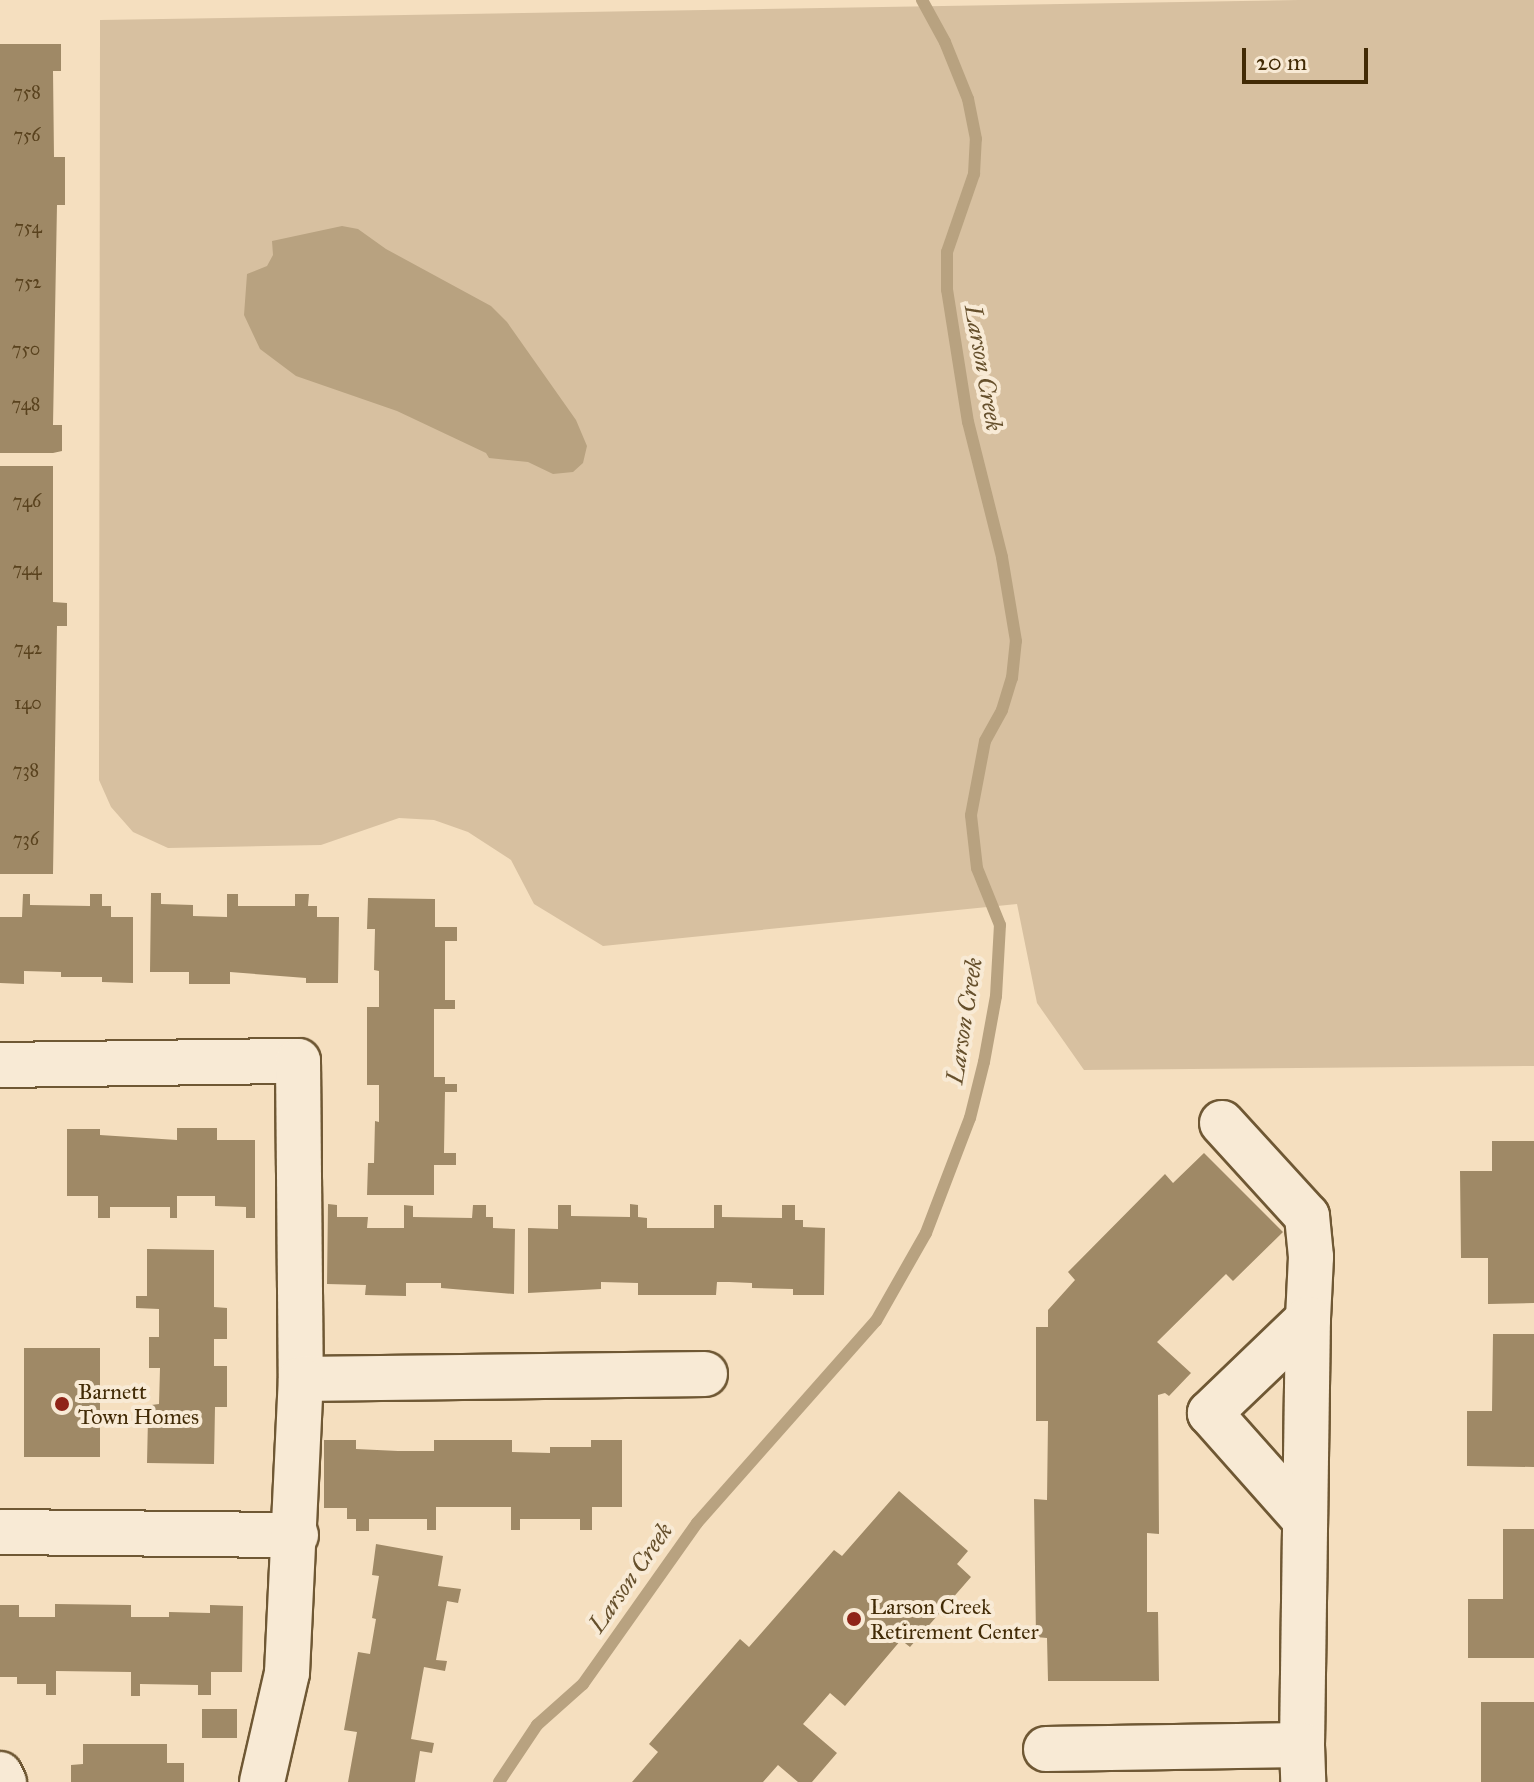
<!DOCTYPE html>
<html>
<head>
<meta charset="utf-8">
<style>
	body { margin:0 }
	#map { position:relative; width:1534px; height:1782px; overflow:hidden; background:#f5dfbf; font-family:"IM FELL Great Primer",serif }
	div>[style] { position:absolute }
	.green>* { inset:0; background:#d7c0a0 }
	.water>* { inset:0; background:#b8a280 }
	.stream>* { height:12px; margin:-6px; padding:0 6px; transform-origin:6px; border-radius:6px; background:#b8a280 }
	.building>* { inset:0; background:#9f8966; transform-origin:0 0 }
	.roads { filter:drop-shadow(2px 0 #6f5834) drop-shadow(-2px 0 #6f5834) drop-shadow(0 2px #6f5834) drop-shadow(0 -2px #6f5834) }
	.minor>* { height:44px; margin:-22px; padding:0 22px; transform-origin:22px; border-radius:22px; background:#f8ead5 }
	.dots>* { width:22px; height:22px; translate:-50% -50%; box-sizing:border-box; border:4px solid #f8ead5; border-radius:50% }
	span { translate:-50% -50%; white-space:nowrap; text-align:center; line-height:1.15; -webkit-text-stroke:8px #f8ead5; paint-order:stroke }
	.number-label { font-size:18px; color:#59421e }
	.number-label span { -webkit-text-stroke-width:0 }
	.poi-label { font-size:22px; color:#422b06 }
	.left { translate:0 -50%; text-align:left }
	.water-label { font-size:24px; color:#654f2b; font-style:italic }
	.scale { position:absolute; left:1242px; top:48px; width:126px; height:36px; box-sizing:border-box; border:4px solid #422b06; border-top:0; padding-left:10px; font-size:24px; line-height:28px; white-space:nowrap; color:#422b06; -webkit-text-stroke:6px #f8ead5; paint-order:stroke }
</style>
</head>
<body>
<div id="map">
	<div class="green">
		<div style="clip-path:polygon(1299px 0,1534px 0,1534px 1066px,1084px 1070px,1037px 1003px,1017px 904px,603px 946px,534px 904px,511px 860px,468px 832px,434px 820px,399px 818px,321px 845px,168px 848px,133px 832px,111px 807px,99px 780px,100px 20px)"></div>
	</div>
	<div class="water">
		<div style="clip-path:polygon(342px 226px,358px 229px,386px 249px,491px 306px,507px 322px,576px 420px,587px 446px,583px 463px,573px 472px,553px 474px,528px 462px,489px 458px,486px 453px,397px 411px,296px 376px,260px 349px,244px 315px,247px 274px,267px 266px,273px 255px,272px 241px)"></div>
	</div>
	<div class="stream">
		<div style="left:499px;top:1782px;width:69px;rotate:-56.3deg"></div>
		<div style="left:537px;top:1725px;width:62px;rotate:-41.7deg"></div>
		<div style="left:583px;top:1684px;width:197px;rotate:-54.7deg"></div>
		<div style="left:697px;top:1523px;width:270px;rotate:-48.5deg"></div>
		<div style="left:876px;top:1321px;width:101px;rotate:-60.4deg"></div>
		<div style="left:926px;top:1233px;width:123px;rotate:-69.1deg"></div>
		<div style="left:970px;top:1118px;width:58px;rotate:-76deg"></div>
		<div style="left:984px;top:1062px;width:67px;rotate:-79.7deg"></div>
		<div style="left:996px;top:996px;width:71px;rotate:-86.8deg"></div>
		<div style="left:1000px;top:925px;width:61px;rotate:-112deg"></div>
		<div style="left:977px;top:868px;width:53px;rotate:-96.5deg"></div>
		<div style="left:971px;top:815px;width:75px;rotate:-79.3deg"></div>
		<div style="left:985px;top:741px;width:35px;rotate:-61deg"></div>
		<div style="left:1002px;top:710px;width:34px;rotate:-73deg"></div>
		<div style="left:1012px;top:678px;width:37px;rotate:-84deg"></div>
		<div style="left:1016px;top:641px;width:85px;rotate:-99.5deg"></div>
		<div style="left:1002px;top:557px;width:139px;rotate:-104.1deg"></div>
		<div style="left:968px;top:422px;width:134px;rotate:-99deg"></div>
		<div style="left:947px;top:290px;width:38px;rotate:-90deg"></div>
		<div style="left:947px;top:252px;width:83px;rotate:-70.9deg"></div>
		<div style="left:974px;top:174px;width:35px;rotate:-87deg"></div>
		<div style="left:976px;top:139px;width:41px;rotate:-101.3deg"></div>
		<div style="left:968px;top:99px;width:61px;rotate:-112deg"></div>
		<div style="left:945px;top:42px;width:48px;rotate:-118.7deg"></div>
	</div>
	<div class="building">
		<div style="clip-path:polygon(0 44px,61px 44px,61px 71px,53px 71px,54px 157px,65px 157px,65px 205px,57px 205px,53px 425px,62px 425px,62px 451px,53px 453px,0 453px)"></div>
		<div style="clip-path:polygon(0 466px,53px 466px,53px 602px,67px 603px,67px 626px,57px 626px,53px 874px,0 874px)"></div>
		<div style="clip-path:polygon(151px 893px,161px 893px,161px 904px,193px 905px,193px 916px,227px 917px,227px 894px,238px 894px,238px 906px,295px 906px,295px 894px,309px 894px,308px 906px,317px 906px,317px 917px,339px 917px,338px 983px,306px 983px,306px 978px,230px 972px,230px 984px,189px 984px,189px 972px,150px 972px)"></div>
		<div style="clip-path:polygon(23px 894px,30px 894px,30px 905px,90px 906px,90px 894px,102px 894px,102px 906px,111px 906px,111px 917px,133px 917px,133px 983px,102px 982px,102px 977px,61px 977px,61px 972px,24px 971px,24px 984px,0 983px,0 917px,22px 917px)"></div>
		<div style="clip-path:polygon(368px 898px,435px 899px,435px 927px,457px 927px,457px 941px,445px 941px,445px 1000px,455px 1000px,455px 1009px,434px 1009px,434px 1077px,445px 1077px,445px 1084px,457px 1084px,457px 1092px,445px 1092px,444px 1153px,456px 1153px,456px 1165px,434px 1165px,434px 1195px,367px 1195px,368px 1163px,374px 1163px,375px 1121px,379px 1122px,379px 1085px,367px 1085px,367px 1007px,379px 1007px,379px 971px,374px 970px,375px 929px,367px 929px)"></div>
		<div style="clip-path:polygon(177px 1128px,217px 1128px,217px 1140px,255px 1140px,255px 1218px,246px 1218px,246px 1207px,215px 1206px,215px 1196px,177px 1196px,177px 1218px,170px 1218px,170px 1207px,110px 1207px,110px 1218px,98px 1218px,98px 1196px,67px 1196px,67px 1129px,100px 1129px,100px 1135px,177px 1140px)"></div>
		<div style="clip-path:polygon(1492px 1141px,1534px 1141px,1534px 1303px,1488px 1304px,1488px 1258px,1461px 1258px,1460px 1171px,1492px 1171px)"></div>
		<div style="clip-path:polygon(1204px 1153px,1283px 1232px,1233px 1281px,1226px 1274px,1157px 1342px,1191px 1373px,1169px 1396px,1165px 1393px,1158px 1395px,1159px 1534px,1147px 1533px,1147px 1612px,1158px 1612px,1159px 1681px,1048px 1681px,1047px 1638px,1036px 1637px,1034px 1499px,1047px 1500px,1048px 1421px,1036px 1421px,1036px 1327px,1048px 1327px,1048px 1310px,1075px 1280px,1068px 1272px,1165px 1174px,1173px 1183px)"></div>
		<div style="clip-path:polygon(328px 1204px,337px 1205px,337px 1217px,368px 1217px,367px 1228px,404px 1228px,404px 1205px,413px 1206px,413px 1217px,472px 1218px,473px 1205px,486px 1205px,486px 1217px,493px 1217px,493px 1228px,515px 1229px,514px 1294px,441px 1288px,441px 1283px,406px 1283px,406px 1296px,365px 1295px,366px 1285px,327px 1284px)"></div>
		<div style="clip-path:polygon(630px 1204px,638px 1205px,638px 1217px,647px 1218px,647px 1228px,714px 1228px,714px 1205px,722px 1205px,722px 1217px,782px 1218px,782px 1205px,795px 1205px,795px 1220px,803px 1220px,803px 1227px,825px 1228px,824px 1295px,793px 1295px,793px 1289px,752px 1288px,752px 1283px,729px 1282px,717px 1282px,716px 1295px,638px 1295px,638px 1283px,601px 1282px,601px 1289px,528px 1293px,528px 1228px,558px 1229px,558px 1205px,571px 1205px,571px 1216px,630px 1217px)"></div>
		<div style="clip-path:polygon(147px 1249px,214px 1250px,214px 1307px,227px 1308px,227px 1339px,214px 1339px,214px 1366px,227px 1366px,227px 1407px,215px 1407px,214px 1464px,147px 1463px,148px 1418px,136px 1418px,136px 1407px,159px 1404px,160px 1368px,149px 1368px,149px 1337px,159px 1337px,159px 1309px,136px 1308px,136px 1296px,147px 1296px)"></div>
		<div style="clip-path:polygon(1493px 1334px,1534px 1334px,1534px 1467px,1467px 1466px,1467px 1411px,1492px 1411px)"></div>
		<div style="left:24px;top:1348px;width:76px;height:109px"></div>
		<div style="clip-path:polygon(324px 1440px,356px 1440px,356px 1449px,398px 1451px,434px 1451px,434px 1440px,512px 1440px,512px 1452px,550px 1453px,550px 1447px,591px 1447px,591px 1440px,622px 1440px,622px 1507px,592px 1507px,592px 1530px,580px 1530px,580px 1519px,520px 1519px,520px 1530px,511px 1530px,511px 1507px,436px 1507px,436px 1530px,427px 1530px,427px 1519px,369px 1519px,369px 1531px,356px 1531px,356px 1519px,347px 1519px,347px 1508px,324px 1508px)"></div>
		<div style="clip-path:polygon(899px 1491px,968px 1551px,957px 1564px,971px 1577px,910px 1647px,901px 1640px,845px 1706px,830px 1693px,803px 1724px,837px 1753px,812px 1782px,798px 1782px,778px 1765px,763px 1782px,632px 1782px,658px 1752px,649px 1744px,740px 1639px,749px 1647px,834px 1550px,842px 1556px)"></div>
		<div style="clip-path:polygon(1503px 1529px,1534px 1529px,1534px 1658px,1468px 1658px,1468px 1599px,1503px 1599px)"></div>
		<div style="clip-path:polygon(376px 1544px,443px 1556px,438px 1586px,461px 1589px,458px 1603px,447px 1601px,436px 1660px,447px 1661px,445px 1671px,424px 1667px,411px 1739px,434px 1743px,432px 1753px,420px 1751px,415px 1782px,348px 1782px,357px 1732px,344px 1730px,358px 1652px,370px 1654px,376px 1619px,372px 1618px,379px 1576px,372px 1575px)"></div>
		<div style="clip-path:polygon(55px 1604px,131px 1605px,131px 1617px,169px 1617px,169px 1612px,210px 1613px,210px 1605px,243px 1606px,242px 1672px,211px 1672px,211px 1695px,198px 1695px,198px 1685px,140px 1684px,140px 1696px,131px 1696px,131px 1672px,56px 1671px,56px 1695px,46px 1695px,46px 1684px,17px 1684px,17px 1677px,0 1677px,0 1605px,19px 1605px,19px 1617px,55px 1617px)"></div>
		<div style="left:1481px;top:1702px;width:53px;height:80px"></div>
		<div style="left:202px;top:1709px;width:35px;height:29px"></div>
		<div style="clip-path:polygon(83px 1744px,167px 1744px,167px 1763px,184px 1763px,184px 1782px,71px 1782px,71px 1765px,83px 1764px)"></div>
	</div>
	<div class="roads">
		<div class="minor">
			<div style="left:0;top:1065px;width:298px;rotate:-0.8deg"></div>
			<div style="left:298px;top:1061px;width:318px;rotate:89.5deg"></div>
			<div style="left:301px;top:1379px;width:404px;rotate:-0.7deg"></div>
			<div style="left:1222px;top:1123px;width:126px;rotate:47.6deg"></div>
			<div style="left:1307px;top:1216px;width:41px;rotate:84.4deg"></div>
			<div style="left:1311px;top:1257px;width:62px;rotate:92.8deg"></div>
			<div style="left:0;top:1532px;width:296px;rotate:0.6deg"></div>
			<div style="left:1302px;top:1745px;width:426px;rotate:-89.2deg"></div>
			<div style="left:1308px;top:1319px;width:136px;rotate:136.2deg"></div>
			<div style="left:1210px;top:1413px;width:143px;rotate:48.4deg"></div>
			<div style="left:1046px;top:1749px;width:256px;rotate:-0.9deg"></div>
			<div style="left:1302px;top:1745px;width:37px;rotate:88deg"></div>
			<div style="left:0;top:1774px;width:9px;rotate:63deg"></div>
			<div style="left:262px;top:1782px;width:112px;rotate:-77.1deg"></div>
			<div style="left:287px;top:1673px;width:294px;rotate:-87.3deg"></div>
		</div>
	</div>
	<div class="dots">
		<div style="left:62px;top:1404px;background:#8f2418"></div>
		<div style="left:854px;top:1619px;background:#8f2418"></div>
	</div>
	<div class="number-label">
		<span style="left:27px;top:92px">758</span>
		<span style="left:27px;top:135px">756</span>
		<span style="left:28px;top:227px">754</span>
		<span style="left:28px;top:282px">752</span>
		<span style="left:26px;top:349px">750</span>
		<span style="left:26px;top:404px">748</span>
		<span style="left:27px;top:501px">746</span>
		<span style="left:27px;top:569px">744</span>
		<span style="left:28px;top:648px">742</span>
		<span style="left:28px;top:703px">140</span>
		<span style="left:26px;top:770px">738</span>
		<span style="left:26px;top:839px">736</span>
	</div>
	<div class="poi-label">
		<span class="left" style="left:78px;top:1404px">Barnett<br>Town Homes</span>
		<span class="left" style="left:870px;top:1619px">Larson Creek<br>Retirement Center</span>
	</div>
	<div class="water-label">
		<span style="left:983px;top:368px;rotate:80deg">Larson Creek</span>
		<span style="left:965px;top:1021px;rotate:-81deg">Larson Creek</span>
		<span style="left:631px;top:1578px;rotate:-55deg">Larson Creek</span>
	</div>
	<div class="scale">20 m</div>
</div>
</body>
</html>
